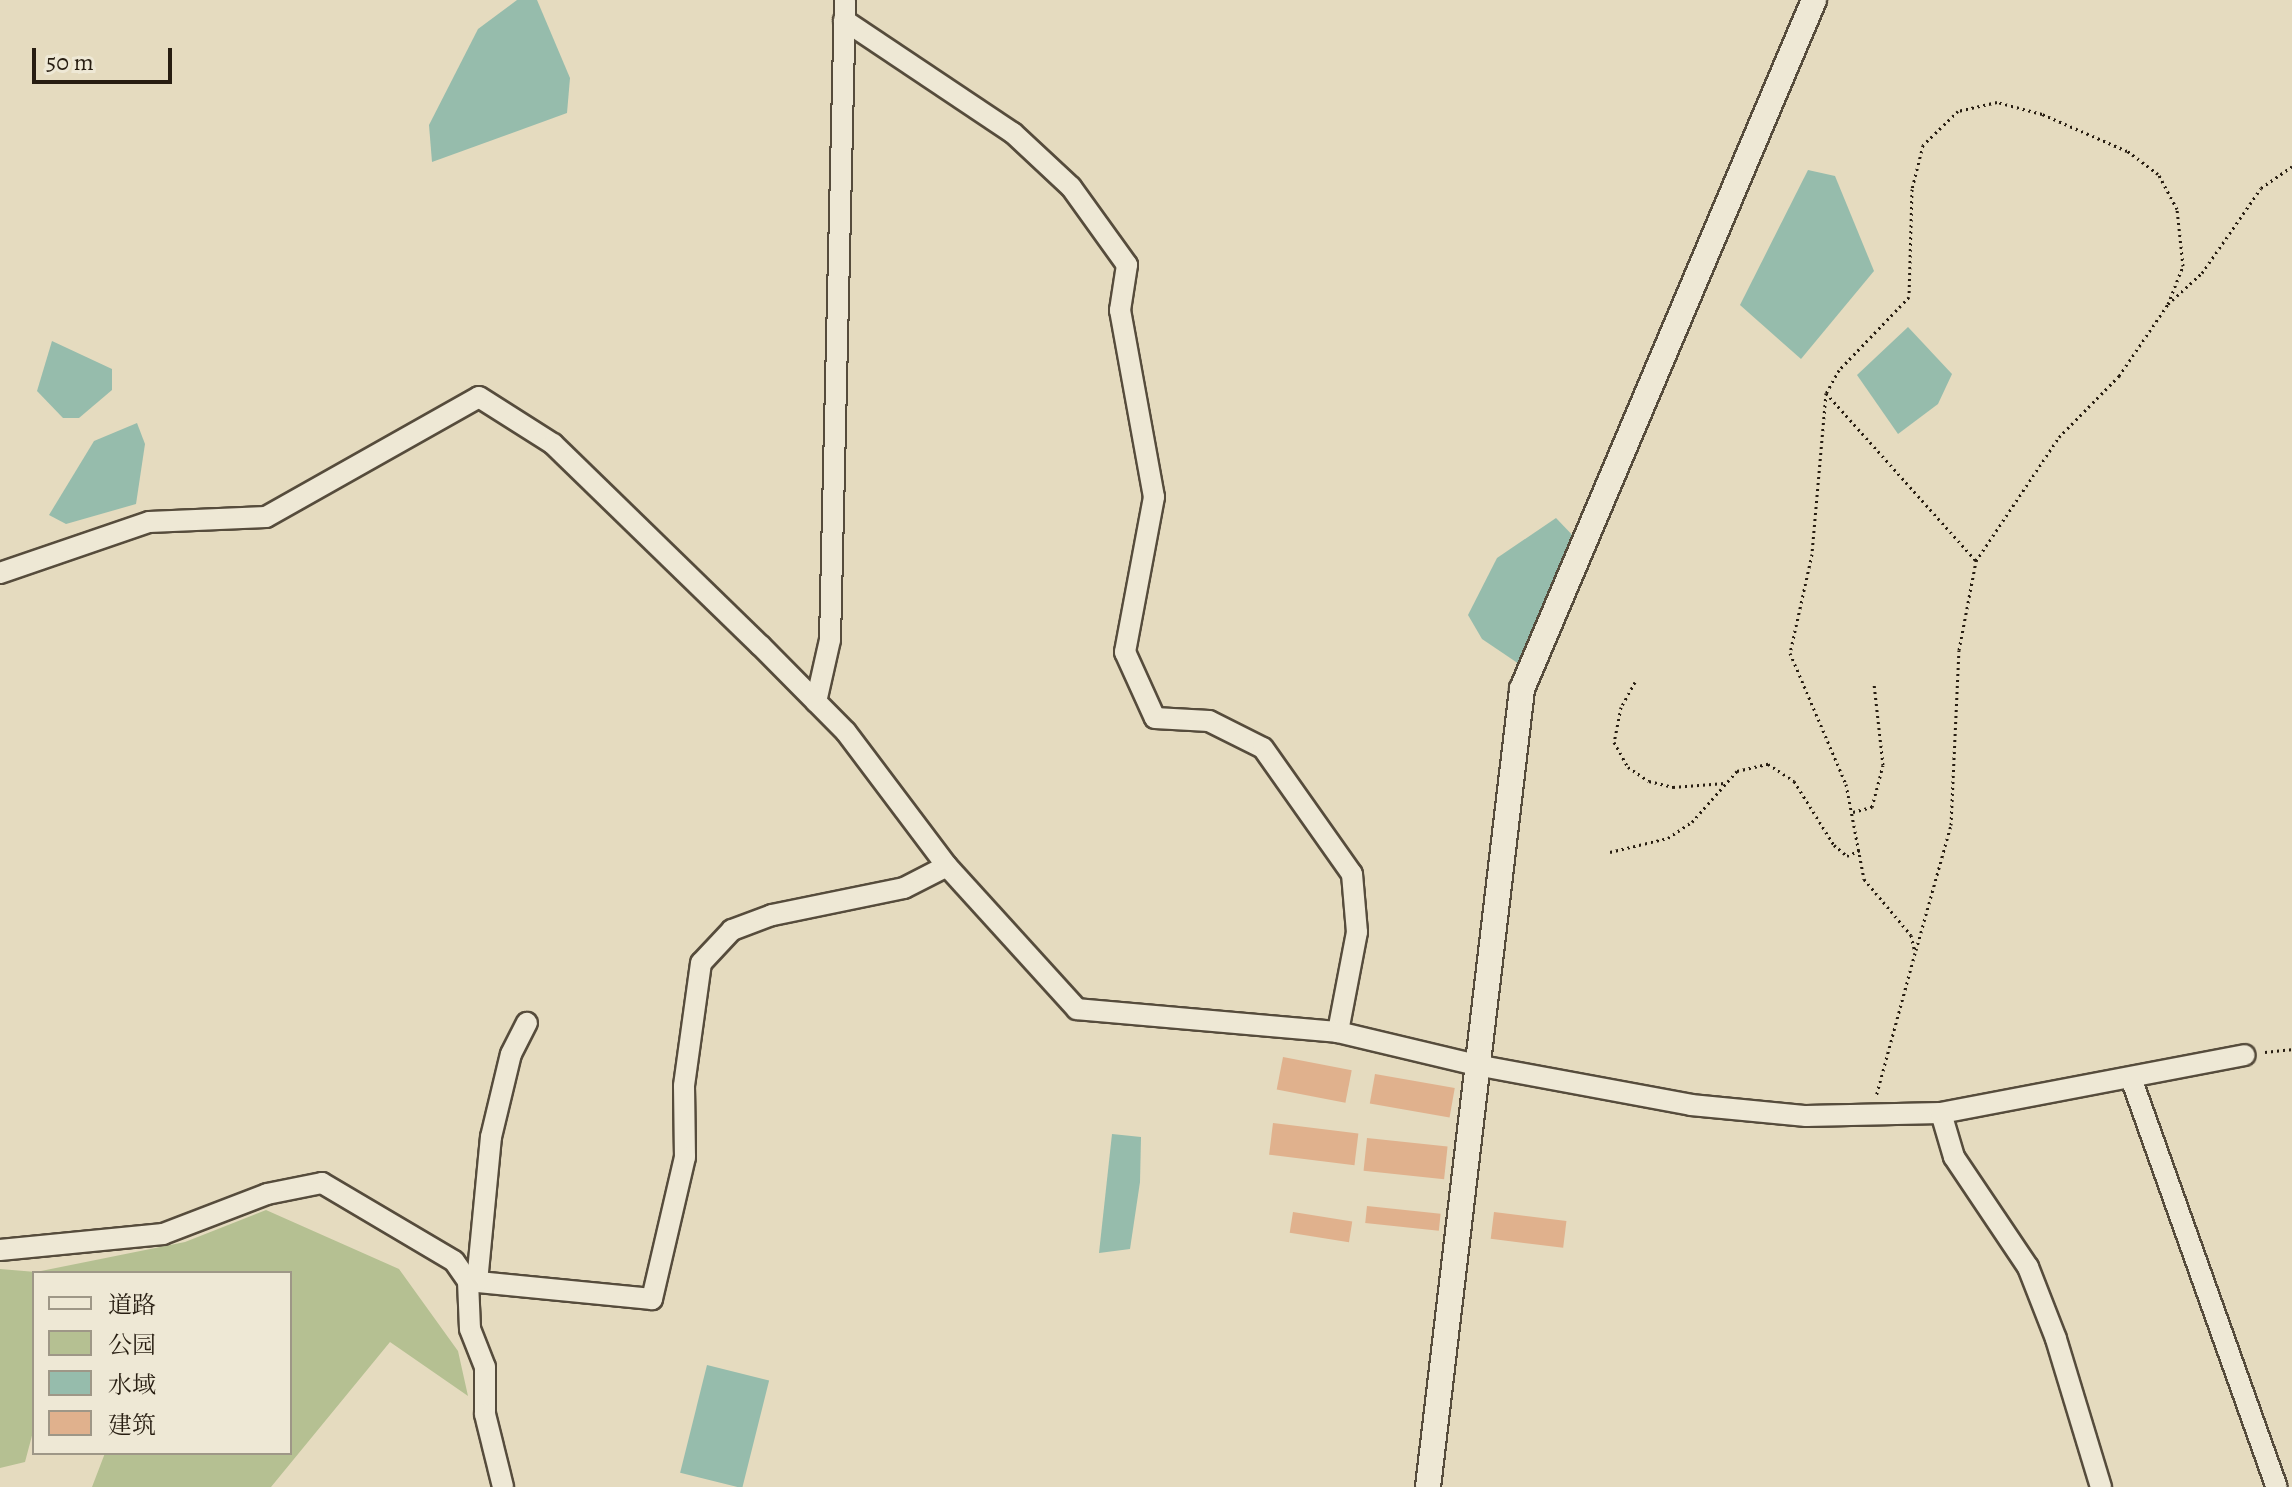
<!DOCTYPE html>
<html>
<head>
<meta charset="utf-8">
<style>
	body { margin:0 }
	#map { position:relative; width:2292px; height:1487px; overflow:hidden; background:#e5dbbf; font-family:Alegreya,"Noto Serif SC",serif }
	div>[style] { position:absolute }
	.green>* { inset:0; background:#b5c092 }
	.water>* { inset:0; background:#96bcac; transform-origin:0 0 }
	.building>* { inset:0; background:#e0b18d; transform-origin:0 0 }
	.path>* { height:3px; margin-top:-1.5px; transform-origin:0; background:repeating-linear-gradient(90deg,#271d11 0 2px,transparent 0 6px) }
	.roads { filter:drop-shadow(2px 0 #564c3c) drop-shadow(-2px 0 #564c3c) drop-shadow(0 2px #564c3c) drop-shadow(0 -2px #564c3c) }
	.minor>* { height:20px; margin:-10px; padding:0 10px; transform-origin:10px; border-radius:10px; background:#eee8d5 }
	.tertiary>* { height:24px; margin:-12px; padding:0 12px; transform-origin:12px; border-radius:12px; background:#eee8d5 }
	span { translate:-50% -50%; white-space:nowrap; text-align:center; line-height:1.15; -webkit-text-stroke:8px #eee8d5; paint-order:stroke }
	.legend { position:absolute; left:32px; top:1271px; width:260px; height:184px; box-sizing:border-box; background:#eee8d5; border:2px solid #9e9787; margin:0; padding:10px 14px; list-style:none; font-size:24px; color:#271d11 }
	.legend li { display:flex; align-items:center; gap:16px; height:40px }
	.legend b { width:40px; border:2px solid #9e9787 }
	.scale { position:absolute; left:32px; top:48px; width:140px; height:36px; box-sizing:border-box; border:4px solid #271d11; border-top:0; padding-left:10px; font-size:24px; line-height:28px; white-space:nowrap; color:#271d11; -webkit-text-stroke:6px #eee8d5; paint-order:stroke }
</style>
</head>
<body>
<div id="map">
	<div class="green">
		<div style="clip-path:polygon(266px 1210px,399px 1269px,458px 1351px,468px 1396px,390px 1342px,271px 1487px,92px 1487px,105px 1453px,290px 1453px,290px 1273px,34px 1273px,34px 1428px,25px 1462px,0 1468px,0 1269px,36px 1272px,185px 1242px)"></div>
	</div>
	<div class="water">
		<div style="clip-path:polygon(517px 0,537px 0,570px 78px,567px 113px,432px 162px,429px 125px,478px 29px)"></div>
		<div style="clip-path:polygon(1808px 170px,1835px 176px,1874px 271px,1801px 359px,1740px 305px)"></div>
		<div style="clip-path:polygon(1908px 327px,1952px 374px,1938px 404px,1898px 434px,1857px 375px)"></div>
		<div style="clip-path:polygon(52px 341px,112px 369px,112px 390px,79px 418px,63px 418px,37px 391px)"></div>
		<div style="clip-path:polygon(137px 423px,145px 444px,136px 504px,66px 524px,49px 515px,94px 441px)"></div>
		<div style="clip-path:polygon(1556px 518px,1578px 541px,1522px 666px,1482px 639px,1468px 615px,1497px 558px)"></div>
		<div style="clip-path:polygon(1112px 1134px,1141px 1137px,1140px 1182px,1130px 1249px,1099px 1253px)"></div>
		<div style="left:707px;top:1365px;width:64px;height:111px;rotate:14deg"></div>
	</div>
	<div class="building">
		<div style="left:1283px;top:1057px;width:70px;height:33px;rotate:11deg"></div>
		<div style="left:1375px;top:1074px;width:81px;height:30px;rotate:10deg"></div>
		<div style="left:1273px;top:1123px;width:86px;height:32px;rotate:7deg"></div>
		<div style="left:1367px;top:1138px;width:81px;height:33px;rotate:6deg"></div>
		<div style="left:1367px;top:1206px;width:74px;height:17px;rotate:6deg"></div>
		<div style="left:1293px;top:1212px;width:60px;height:21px;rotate:9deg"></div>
		<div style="left:1494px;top:1212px;width:73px;height:27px;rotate:7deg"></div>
	</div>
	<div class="path">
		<div style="left:2168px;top:304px;width:41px;rotate:-68.5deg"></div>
		<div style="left:2183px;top:266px;width:57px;rotate:-96deg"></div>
		<div style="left:2177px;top:209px;width:40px;rotate:-118deg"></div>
		<div style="left:2158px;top:174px;width:39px;rotate:-143deg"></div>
		<div style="left:2127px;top:151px;width:93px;rotate:-156.5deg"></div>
		<div style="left:2042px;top:114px;width:47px;rotate:-165.1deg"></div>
		<div style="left:1997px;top:102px;width:40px;rotate:167deg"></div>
		<div style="left:1958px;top:111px;width:49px;rotate:135.8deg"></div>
		<div style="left:1923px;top:145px;width:45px;rotate:104deg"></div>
		<div style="left:1912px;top:189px;width:108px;rotate:91.6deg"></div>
		<div style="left:1909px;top:297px;width:101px;rotate:133.8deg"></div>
		<div style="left:1839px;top:370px;width:26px;rotate:119deg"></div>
		<div style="left:1826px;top:393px;width:225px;rotate:48.2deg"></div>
		<div style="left:1976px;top:561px;width:149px;rotate:-56.2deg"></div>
		<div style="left:2059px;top:437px;width:86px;rotate:-45.5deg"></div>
		<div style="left:2119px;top:376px;width:87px;rotate:-55.8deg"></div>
		<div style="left:2168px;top:304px;width:46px;rotate:-42.4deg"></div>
		<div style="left:2202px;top:273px;width:103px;rotate:-55.2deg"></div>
		<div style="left:2261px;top:188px;width:38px;rotate:-35deg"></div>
		<div style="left:1826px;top:393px;width:162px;rotate:95deg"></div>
		<div style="left:1812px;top:554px;width:101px;rotate:102.5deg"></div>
		<div style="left:1790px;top:653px;width:142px;rotate:66.9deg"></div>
		<div style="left:1846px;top:784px;width:97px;rotate:79.3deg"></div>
		<div style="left:1864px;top:879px;width:73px;rotate:50deg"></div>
		<div style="left:1911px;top:935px;width:18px;rotate:77deg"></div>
		<div style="left:1915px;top:953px;width:149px;rotate:105.2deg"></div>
		<div style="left:1635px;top:682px;width:29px;rotate:119deg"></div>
		<div style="left:1621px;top:707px;width:36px;rotate:101deg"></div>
		<div style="left:1614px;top:742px;width:29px;rotate:61deg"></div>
		<div style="left:1628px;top:767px;width:25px;rotate:34deg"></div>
		<div style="left:1649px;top:781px;width:25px;rotate:14deg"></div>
		<div style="left:1673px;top:787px;width:52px;rotate:-4.4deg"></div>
		<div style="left:1853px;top:812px;width:20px;rotate:-15deg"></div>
		<div style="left:1872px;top:807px;width:43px;rotate:-75.3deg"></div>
		<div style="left:1883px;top:765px;width:81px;rotate:-96.3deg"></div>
		<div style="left:1610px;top:852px;width:60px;rotate:-13.6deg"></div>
		<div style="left:1668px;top:838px;width:29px;rotate:-34deg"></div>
		<div style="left:1692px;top:822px;width:68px;rotate:-48.6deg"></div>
		<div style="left:1737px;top:771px;width:32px;rotate:-13deg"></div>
		<div style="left:1768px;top:764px;width:31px;rotate:33deg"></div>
		<div style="left:1794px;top:781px;width:75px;rotate:58deg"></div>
		<div style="left:1834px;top:845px;width:17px;rotate:40deg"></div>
		<div style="left:1847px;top:856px;width:14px;rotate:-25deg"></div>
		<div style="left:1916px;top:950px;width:130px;rotate:-74.4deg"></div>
		<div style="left:1951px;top:825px;width:175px;rotate:-87.4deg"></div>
		<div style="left:1959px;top:650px;width:91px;rotate:-79.2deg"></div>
		<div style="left:2265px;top:1052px;width:27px;rotate:-6deg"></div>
	</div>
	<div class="roads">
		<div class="minor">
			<div style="left:844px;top:20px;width:203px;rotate:33.8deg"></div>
			<div style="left:1013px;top:133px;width:79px;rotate:43deg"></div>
			<div style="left:1071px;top:187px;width:96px;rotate:54.3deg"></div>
			<div style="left:1127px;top:265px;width:46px;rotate:98.8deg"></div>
			<div style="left:1120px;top:310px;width:190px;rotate:79.7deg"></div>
			<div style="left:1154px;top:497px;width:158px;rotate:100.6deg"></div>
			<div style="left:1125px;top:652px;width:72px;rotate:65.6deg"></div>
			<div style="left:1155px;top:718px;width:54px;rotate:3.2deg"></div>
			<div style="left:1209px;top:721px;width:60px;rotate:26.6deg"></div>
			<div style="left:1263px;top:748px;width:154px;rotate:54.8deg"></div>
			<div style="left:1352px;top:874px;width:58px;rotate:85.1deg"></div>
			<div style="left:1357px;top:932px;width:102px;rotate:100.8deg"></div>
			<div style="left:1338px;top:1032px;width:262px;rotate:-175deg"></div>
			<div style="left:1077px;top:1009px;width:193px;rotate:-132.3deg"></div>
			<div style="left:0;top:573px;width:157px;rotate:-18.9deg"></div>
			<div style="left:149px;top:522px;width:117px;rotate:-2.4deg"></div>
			<div style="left:266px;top:517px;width:244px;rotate:-29.4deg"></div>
			<div style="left:479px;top:397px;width:88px;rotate:32.4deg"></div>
			<div style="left:553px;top:444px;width:289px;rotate:44.2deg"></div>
			<div style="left:760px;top:645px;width:122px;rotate:45.3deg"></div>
			<div style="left:846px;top:732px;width:168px;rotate:53deg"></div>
			<div style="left:947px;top:866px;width:48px;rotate:152.9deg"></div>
			<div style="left:904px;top:888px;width:135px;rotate:168.4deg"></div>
			<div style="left:772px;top:915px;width:43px;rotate:159.4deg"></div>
			<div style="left:732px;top:930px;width:45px;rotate:133.2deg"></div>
			<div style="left:701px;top:963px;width:124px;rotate:97.9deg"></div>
			<div style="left:684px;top:1086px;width:71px;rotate:89.2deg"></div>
			<div style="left:685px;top:1157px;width:146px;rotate:103.1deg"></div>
			<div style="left:652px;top:1299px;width:185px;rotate:-174.4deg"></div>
			<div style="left:468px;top:1281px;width:48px;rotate:87.6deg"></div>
			<div style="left:470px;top:1329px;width:41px;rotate:68.5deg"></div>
			<div style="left:485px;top:1367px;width:47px;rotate:90deg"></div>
			<div style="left:485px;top:1414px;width:75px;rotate:76.1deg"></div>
			<div style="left:816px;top:702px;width:64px;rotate:-77.3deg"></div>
			<div style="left:830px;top:640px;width:640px;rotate:-88.66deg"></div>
			<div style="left:1338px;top:1032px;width:142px;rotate:13.4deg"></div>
			<div style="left:1476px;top:1065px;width:219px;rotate:10.5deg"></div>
			<div style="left:1691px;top:1105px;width:116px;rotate:5.5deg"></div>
			<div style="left:1806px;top:1116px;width:135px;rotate:-1.3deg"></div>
			<div style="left:1941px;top:1113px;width:46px;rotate:73.5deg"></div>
			<div style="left:1954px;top:1157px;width:133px;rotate:56.1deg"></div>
			<div style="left:2028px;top:1267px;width:77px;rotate:68.7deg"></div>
			<div style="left:2056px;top:1339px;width:155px;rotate:73.1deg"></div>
			<div style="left:2131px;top:1078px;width:434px;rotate:70.4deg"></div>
			<div style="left:1941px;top:1113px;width:309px;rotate:-10.8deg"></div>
			<div style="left:0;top:1250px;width:164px;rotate:-5.6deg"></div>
			<div style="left:163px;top:1234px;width:111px;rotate:-21deg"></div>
			<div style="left:267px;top:1194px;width:56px;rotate:-11.3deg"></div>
			<div style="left:322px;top:1183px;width:153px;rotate:30.6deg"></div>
			<div style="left:454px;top:1261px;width:24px;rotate:55deg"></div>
			<div style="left:477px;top:1282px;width:146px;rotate:-84.5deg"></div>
			<div style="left:491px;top:1137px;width:85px;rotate:-76.5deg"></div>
			<div style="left:511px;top:1054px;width:35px;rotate:-63deg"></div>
		</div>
		<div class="tertiary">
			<div style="left:1428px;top:1487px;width:804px;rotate:-83.28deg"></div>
			<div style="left:1522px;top:689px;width:748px;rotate:-67.03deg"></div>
		</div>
	</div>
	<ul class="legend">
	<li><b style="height:10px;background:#eee8d5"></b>道路</li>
	<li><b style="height:22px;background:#b5c092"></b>公园</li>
	<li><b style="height:22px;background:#96bcac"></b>水域</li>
	<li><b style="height:22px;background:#e0b18d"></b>建筑</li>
	</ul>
	<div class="scale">50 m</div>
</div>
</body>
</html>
